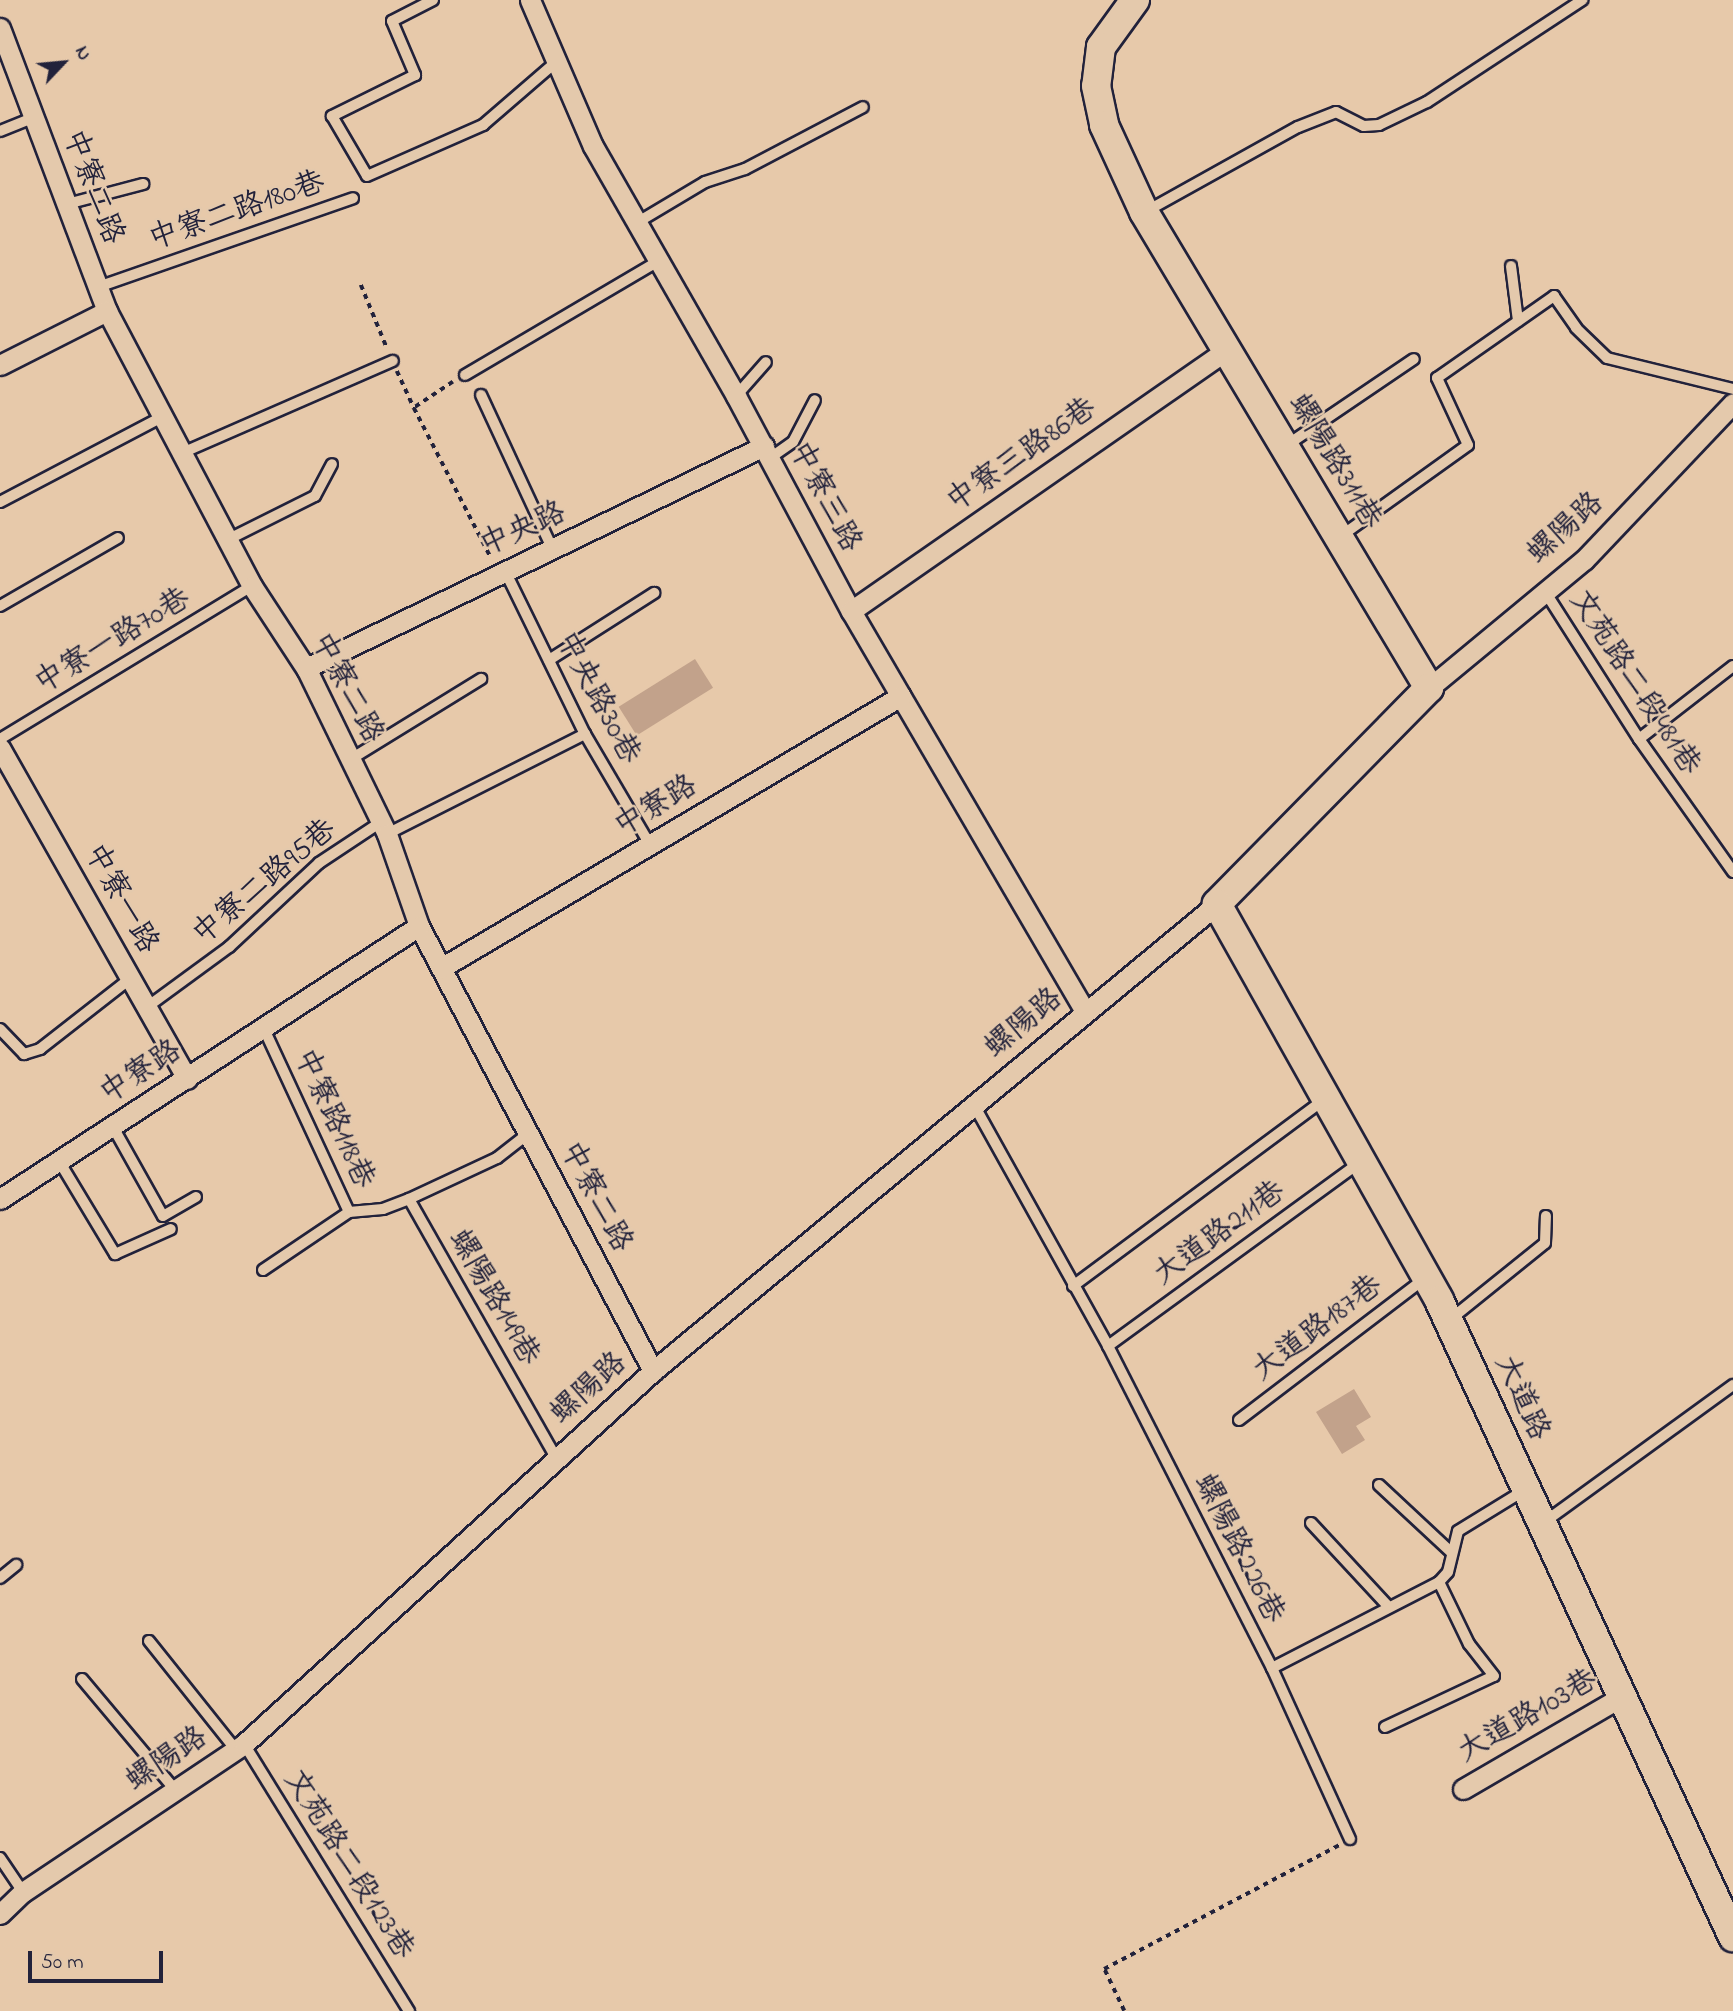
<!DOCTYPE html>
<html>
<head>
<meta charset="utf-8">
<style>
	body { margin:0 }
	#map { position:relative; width:1733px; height:2011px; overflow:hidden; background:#e7c9aa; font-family:"Indie Flower","LXGW WenKai TC",sans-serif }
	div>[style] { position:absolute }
	.building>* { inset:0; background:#c2a28b; transform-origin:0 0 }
	.path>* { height:3.5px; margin-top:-1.75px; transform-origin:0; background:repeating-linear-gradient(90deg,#22223b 0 5px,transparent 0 10px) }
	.roads { filter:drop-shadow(2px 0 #22223b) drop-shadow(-2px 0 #22223b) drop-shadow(0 2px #22223b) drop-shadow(0 -2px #22223b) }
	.lane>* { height:10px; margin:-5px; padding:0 5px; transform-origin:5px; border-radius:5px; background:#e4c9ac }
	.street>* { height:19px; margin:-9.5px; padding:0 9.5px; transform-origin:9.5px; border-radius:9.5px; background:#e4c9ac }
	.secondary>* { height:28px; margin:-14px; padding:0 14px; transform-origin:14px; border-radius:14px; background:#e4c9ac }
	span { translate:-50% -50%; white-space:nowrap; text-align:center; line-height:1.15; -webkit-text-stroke:5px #e4c9ac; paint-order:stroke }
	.street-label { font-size:30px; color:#22223b }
	.north { position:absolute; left:28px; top:28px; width:70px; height:70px; -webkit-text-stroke:5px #e4c9ac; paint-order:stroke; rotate:64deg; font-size:19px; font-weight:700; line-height:28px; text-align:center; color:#22223b }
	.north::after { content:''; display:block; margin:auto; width:24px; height:32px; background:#22223b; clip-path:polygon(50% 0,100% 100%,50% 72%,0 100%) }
	.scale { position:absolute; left:28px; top:1951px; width:135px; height:32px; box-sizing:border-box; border:4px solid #22223b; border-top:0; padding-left:9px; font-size:21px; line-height:24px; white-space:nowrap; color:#22223b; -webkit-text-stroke:5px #e4c9ac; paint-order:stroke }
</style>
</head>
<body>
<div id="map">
	<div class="building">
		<div style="left:695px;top:659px;width:34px;height:90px;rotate:58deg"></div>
		<div style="clip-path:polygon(1354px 1389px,1371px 1417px,1356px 1426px,1365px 1440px,1342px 1454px,1316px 1412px)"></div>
	</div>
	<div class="path">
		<div style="left:361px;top:285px;width:68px;rotate:67.6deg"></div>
		<div style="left:397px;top:371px;width:41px;rotate:65.3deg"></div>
		<div style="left:453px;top:382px;width:47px;rotate:146.3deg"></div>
		<div style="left:414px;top:408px;width:169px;rotate:62.8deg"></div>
		<div style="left:1124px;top:2011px;width:47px;rotate:-115.5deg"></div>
		<div style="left:1104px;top:1969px;width:266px;rotate:-27.8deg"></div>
	</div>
	<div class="roads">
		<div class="lane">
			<div style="left:433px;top:0;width:46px;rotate:152.9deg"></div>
			<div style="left:392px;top:21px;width:59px;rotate:66.9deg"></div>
			<div style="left:415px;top:75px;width:93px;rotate:153.7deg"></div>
			<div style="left:332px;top:116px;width:69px;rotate:59.7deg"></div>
			<div style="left:367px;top:176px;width:127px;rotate:-23.7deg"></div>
			<div style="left:483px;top:125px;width:96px;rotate:-40.8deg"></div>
			<div style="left:0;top:131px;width:37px;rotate:-22deg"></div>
			<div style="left:67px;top:204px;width:79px;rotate:-14.7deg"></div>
			<div style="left:1145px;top:212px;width:175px;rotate:-29.1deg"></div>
			<div style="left:1298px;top:127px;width:41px;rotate:-21.5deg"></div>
			<div style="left:1336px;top:112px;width:31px;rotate:27deg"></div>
			<div style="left:1364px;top:126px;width:15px;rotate:-4deg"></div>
			<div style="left:1379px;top:125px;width:53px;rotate:-25.6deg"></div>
			<div style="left:1427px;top:102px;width:186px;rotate:-33.3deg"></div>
			<div style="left:638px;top:222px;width:78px;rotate:-30.8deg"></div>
			<div style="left:705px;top:182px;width:42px;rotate:-18deg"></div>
			<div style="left:745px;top:169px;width:133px;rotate:-27.7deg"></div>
			<div style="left:1511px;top:266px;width:55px;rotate:82.7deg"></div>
			<div style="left:98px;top:287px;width:270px;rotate:-19.2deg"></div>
			<div style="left:465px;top:375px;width:226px;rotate:-30.5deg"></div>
			<div style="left:481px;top:395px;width:171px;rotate:65.1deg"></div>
			<div style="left:736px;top:396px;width:45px;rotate:-48.6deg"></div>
			<div style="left:1287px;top:445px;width:153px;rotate:-34.1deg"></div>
			<div style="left:182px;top:453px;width:230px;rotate:-23.6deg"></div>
			<div style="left:770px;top:458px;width:28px;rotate:-35deg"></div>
			<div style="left:793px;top:442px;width:47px;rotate:-62.4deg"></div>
			<div style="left:0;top:502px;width:185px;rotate:-27.7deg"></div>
			<div style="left:1341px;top:536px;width:156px;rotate:-35.6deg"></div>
			<div style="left:1468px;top:445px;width:74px;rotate:-114.8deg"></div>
			<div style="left:1437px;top:378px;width:143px;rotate:-35deg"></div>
			<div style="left:1554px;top:296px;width:39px;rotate:55deg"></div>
			<div style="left:1576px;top:328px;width:43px;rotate:44.1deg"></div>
			<div style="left:1607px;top:358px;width:130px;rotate:13.8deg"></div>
			<div style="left:227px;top:540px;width:98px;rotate:-26.6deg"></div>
			<div style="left:315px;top:496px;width:36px;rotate:-62deg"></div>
			<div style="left:505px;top:571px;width:182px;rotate:63.9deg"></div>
			<div style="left:585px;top:734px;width:129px;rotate:59.6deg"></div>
			<div style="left:1544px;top:590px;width:177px;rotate:57.5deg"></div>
			<div style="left:1639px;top:739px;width:163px;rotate:54.7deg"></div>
			<div style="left:0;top:606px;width:136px;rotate:-30deg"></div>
			<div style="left:549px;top:660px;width:125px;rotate:-32.5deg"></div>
			<div style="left:0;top:739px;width:295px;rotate:-31.3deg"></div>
			<div style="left:1639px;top:739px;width:119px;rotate:-37.8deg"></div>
			<div style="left:351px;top:759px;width:153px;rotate:-31.6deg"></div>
			<div style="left:387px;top:834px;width:222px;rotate:-26.8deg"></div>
			<div style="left:147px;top:1007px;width:102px;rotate:-36.2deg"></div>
			<div style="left:229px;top:947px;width:123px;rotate:-43deg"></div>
			<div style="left:319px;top:863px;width:74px;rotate:-33.5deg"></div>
			<div style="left:0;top:1029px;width:35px;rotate:46deg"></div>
			<div style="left:24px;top:1054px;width:17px;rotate:-17deg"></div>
			<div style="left:40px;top:1049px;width:115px;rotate:-38deg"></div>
			<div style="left:974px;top:1105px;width:276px;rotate:60.9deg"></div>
			<div style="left:1108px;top:1346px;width:361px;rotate:63deg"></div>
			<div style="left:1272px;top:1668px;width:188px;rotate:65.5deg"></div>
			<div style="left:113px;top:1127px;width:102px;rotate:60.7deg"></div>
			<div style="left:163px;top:1216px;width:38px;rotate:-30deg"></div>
			<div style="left:59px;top:1161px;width:109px;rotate:58.9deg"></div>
			<div style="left:115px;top:1254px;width:61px;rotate:-24.1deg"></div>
			<div style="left:409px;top:1199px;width:299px;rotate:60.4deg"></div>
			<div style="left:349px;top:1212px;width:34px;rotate:-5deg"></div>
			<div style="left:383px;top:1209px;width:28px;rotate:-21deg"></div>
			<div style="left:409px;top:1199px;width:97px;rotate:-25deg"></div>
			<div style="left:497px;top:1158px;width:41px;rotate:-38deg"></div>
			<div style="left:263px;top:1270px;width:104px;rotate:-34deg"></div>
			<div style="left:349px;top:1212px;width:202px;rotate:-114.9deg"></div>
			<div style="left:1073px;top:1286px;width:310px;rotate:-36.6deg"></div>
			<div style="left:1452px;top:1318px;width:119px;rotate:-38.9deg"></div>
			<div style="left:1545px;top:1243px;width:27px;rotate:-88deg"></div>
			<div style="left:1108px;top:1346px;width:309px;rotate:-36.1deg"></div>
			<div style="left:1239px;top:1420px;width:231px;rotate:-37.3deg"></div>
			<div style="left:1379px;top:1485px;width:100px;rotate:43deg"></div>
			<div style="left:1311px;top:1523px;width:112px;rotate:47.2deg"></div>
			<div style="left:1543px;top:1523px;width:235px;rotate:-36deg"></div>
			<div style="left:0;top:1578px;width:21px;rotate:-39deg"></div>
			<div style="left:149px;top:1641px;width:139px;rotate:51.4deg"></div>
			<div style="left:1272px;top:1668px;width:188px;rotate:-27.2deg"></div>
			<div style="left:1439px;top:1582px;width:13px;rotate:-48deg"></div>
			<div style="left:1448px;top:1572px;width:42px;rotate:-76.3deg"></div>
			<div style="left:1458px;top:1531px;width:76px;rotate:-31.6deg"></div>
			<div style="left:82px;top:1679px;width:145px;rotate:50deg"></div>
			<div style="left:1385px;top:1727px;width:120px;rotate:-25.1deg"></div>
			<div style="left:1494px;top:1676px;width:41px;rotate:-128deg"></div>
			<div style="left:1469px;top:1644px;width:69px;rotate:-115.8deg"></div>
			<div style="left:244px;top:1744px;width:314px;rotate:58.3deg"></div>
			<div style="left:0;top:1858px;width:41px;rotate:55.9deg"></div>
		</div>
		<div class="street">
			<div style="left:530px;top:0;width:159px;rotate:66.7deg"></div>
			<div style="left:593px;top:146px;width:288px;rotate:60.2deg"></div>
			<div style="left:736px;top:396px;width:244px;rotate:61.9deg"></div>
			<div style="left:851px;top:611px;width:464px;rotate:59.7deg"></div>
			<div style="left:0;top:28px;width:303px;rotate:69.3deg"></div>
			<div style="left:107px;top:311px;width:311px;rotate:62.2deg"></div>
			<div style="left:252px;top:586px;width:100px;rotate:56.8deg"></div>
			<div style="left:307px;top:670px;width:182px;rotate:64deg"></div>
			<div style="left:387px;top:834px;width:97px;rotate:70.8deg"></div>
			<div style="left:419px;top:926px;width:503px;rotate:62.26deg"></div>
			<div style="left:0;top:365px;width:120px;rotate:-26.8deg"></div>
			<div style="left:851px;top:611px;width:458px;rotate:-34.8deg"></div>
			<div style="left:306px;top:668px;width:509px;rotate:-25.86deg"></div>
			<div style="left:1429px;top:688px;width:201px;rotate:-39.6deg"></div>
			<div style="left:1584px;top:560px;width:216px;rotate:-46.5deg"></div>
			<div style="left:0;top:748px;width:380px;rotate:60.5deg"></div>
			<div style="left:441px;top:968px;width:534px;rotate:-30.6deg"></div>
			<div style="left:0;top:1199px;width:500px;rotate:-33.09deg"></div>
			<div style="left:1463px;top:1789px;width:185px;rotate:-30.2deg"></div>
			<div style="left:0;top:1914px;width:32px;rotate:-44deg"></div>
			<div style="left:23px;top:1892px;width:266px;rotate:-33.8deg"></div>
			<div style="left:244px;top:1744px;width:554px;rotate:-42.36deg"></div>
			<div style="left:653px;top:1371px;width:732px;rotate:-39.63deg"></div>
		</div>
		<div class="secondary">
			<div style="left:1135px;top:0;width:58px;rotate:125.9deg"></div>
			<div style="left:1101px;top:47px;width:39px;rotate:97deg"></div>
			<div style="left:1096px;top:86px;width:40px;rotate:78deg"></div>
			<div style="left:1104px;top:125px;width:96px;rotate:65.3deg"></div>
			<div style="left:1144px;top:212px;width:555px;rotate:59.09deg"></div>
			<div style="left:1429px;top:688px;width:303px;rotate:134.5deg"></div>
			<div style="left:1217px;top:904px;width:454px;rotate:60.7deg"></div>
			<div style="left:1439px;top:1300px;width:702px;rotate:65.22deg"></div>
		</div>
	</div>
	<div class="street-label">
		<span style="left:92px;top:187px;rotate:69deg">中寮二路</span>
		<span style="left:237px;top:212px;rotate:-19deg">中寮二路180巷</span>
		<span style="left:1022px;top:456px;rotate:-35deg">中寮三路86巷</span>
		<span style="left:1334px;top:462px;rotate:59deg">螺陽路311巷</span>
		<span style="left:824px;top:497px;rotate:62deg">中寮三路</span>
		<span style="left:1566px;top:529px;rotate:-42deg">螺陽路</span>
		<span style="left:523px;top:530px;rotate:-24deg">中央路</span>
		<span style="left:113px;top:642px;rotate:-31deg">中寮一路70巷</span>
		<span style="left:1634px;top:683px;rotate:57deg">文苑路二段481巷</span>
		<span style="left:346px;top:688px;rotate:62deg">中寮二路</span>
		<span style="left:597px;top:698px;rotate:62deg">中央路30巷</span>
		<span style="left:656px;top:807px;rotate:-31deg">中寮路</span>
		<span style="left:265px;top:883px;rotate:-40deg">中寮二路95巷</span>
		<span style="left:120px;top:899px;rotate:61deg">中寮一路</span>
		<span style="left:1024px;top:1024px;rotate:-40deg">螺陽路</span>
		<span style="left:141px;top:1073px;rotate:-33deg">中寮路</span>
		<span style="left:333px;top:1119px;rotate:65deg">中寮路118巷</span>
		<span style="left:595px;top:1197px;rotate:62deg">中寮二路</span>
		<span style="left:1220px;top:1234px;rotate:-36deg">大道路211巷</span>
		<span style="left:493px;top:1298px;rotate:60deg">螺陽路149巷</span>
		<span style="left:1318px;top:1329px;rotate:-37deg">大道路187巷</span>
		<span style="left:589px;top:1389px;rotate:-42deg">螺陽路</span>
		<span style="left:1521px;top:1398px;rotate:65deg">大道路</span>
		<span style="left:1238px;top:1549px;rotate:63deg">螺陽路226巷</span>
		<span style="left:1528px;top:1717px;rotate:-30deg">大道路103巷</span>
		<span style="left:167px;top:1760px;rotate:-34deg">螺陽路</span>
		<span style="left:348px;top:1865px;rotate:58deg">文苑路二段123巷</span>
	</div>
	<div class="north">N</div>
	<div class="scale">50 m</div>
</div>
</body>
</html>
